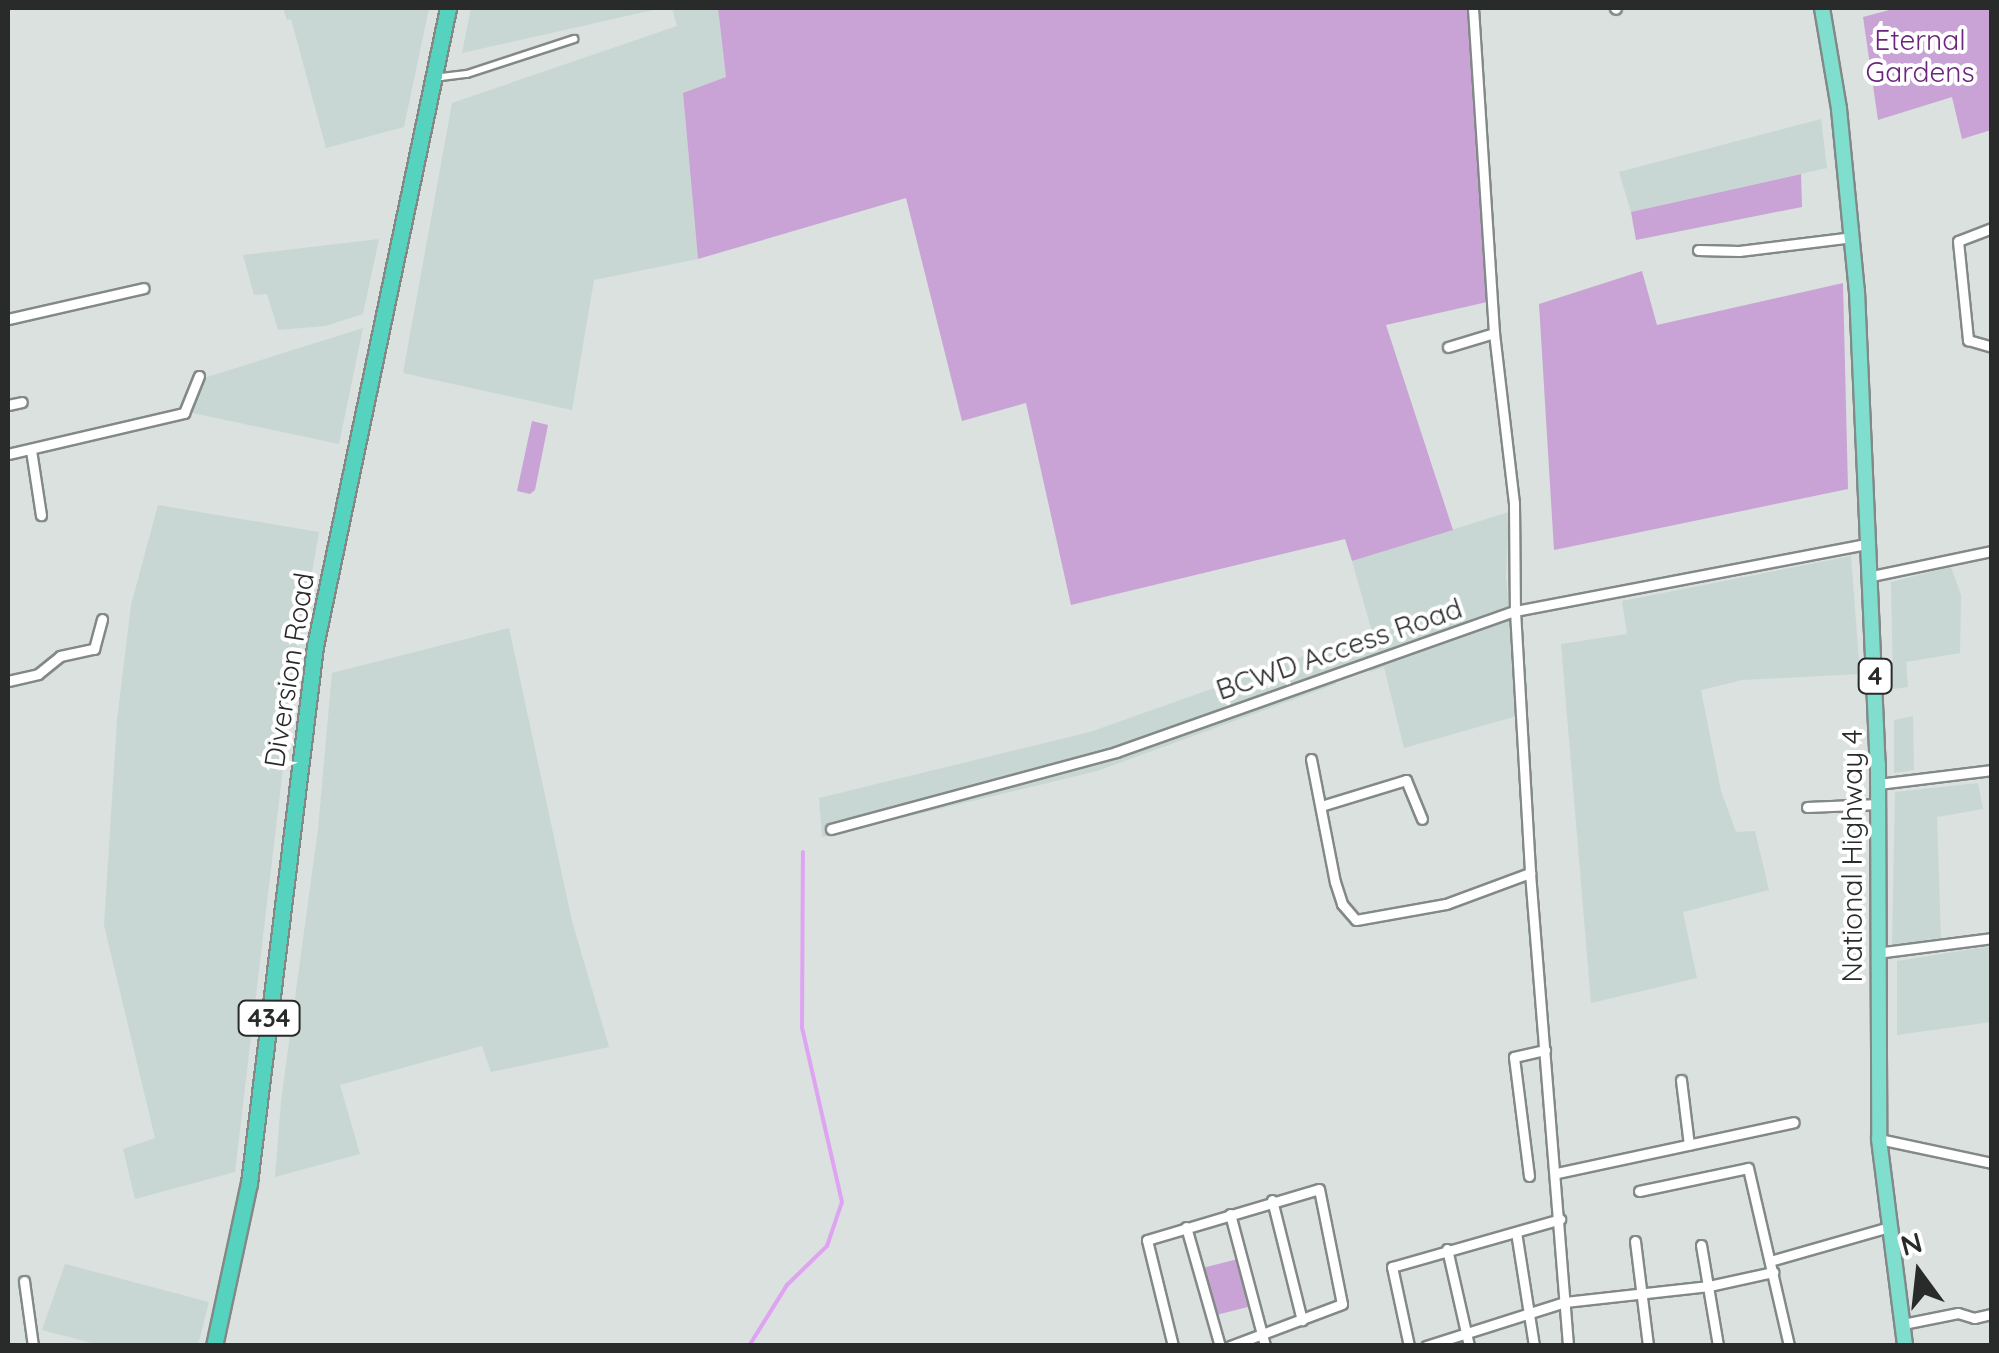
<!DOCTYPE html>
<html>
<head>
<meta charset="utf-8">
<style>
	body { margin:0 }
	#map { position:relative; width:1999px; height:1353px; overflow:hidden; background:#dae1df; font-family:Quicksand,sans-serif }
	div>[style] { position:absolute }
	.built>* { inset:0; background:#c8d7d4 }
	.green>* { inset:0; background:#c9a3d5; transform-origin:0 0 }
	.stream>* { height:4px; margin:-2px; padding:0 2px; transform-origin:2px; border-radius:2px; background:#dfa4f1 }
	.roads { filter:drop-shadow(2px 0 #828987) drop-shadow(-2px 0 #828987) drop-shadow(0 2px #828987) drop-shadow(0 -2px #828987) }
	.pedestrian>* { height:6px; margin:-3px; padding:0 3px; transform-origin:3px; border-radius:3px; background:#fff }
	.minor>* { height:9px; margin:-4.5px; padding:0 4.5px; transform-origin:4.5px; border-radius:4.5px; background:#fff }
	.primary>* { height:14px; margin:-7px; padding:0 7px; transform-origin:7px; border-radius:7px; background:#80decf }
	.trunk>* { height:15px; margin:-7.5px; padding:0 7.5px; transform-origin:7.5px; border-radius:7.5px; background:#56d3bf }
	span { translate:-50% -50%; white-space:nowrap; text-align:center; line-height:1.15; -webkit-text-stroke:8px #fff; paint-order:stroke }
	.shield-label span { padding:2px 8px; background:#fff; border:2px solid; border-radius:8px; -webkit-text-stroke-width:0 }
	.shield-label { font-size:25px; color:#292b2b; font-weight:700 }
	.park-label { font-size:28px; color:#6b257e }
	.street-label { font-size:28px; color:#292b2b }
	.frame { position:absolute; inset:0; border:10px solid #292b2b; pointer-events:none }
	.north { position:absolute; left:1869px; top:1223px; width:100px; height:100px; -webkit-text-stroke:8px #fff; paint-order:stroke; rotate:345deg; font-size:28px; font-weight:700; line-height:40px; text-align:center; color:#292b2b }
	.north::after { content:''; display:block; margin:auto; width:35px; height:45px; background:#292b2b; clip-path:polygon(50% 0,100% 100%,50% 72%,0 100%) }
</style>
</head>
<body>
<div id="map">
	<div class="built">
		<div style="clip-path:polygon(283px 8px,429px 8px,404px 127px,326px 148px,291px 19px,287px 20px)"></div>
		<div style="clip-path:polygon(471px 8px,662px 8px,462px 53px)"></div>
		<div style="clip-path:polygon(672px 8px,718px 8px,726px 77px,683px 94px,698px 259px,594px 280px,572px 410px,403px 373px,452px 103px,677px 26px)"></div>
		<div style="clip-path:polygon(1821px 119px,1827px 168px,1631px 212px,1619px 172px)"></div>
		<div style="clip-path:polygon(379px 239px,363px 314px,325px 326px,278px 330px,267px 294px,254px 295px,243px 255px)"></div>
		<div style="clip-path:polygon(363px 328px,339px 444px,188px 412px,201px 379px)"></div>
		<div style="clip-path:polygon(158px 505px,319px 532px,293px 684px,235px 1172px,135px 1199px,123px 1149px,155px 1138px,104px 925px,117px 720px,131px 605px)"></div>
		<div style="clip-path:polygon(1509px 512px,1506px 576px,1517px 716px,1404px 748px,1384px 667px,1370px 672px,1368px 667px,1335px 679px,1336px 684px,1097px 771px,822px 837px,819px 798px,1090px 732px,1372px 632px,1352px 561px)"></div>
		<div style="clip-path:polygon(1851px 556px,1860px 674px,1742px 680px,1701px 690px,1721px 791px,1736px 832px,1755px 831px,1769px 890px,1683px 912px,1697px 978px,1591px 1003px,1561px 644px,1627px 634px,1622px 601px)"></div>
		<div style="clip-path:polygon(1951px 567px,1961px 595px,1960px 653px,1906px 662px,1908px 687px,1893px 689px,1891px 582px)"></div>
		<div style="clip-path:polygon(509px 628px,572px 921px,609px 1047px,491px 1072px,482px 1046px,340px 1085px,360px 1154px,275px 1177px,281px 1101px,318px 829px,332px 673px)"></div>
		<div style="clip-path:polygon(1913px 716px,1914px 770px,1894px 773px,1894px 720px)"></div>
		<div style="clip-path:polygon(1978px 783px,1983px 809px,1937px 817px,1941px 938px,1892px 945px,1895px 792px)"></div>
		<div style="clip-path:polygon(1991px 946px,1991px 1022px,1897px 1035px,1897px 961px)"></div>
		<div style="clip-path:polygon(65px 1264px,209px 1302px,198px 1345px,100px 1345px,42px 1330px)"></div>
	</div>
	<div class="green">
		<div style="clip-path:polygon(718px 8px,1469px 8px,1487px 302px,1386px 325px,1453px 530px,1352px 561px,1345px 539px,1071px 605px,1026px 403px,962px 421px,906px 198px,698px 259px,683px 93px,726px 77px)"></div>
		<div style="clip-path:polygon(1897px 8px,1991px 8px,1991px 130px,1962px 139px,1952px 97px,1878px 120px,1863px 17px)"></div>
		<div style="clip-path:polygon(1801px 174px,1802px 207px,1636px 240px,1631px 212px)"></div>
		<div style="clip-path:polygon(1642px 271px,1657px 325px,1843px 283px,1848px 489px,1554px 550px,1539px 304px)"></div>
		<div style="clip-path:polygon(532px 421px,548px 425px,535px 490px,530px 494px,517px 491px)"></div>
		<div style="left:1242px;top:1258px;width:49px;height:46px;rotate:76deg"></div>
	</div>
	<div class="stream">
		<div style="left:749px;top:1346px;width:72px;rotate:-58.1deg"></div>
		<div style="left:787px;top:1285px;width:56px;rotate:-44.3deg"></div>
		<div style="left:827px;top:1246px;width:46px;rotate:-71.2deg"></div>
		<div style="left:842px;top:1202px;width:179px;rotate:-102.9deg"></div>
		<div style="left:802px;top:1028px;width:176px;rotate:-89.7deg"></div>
	</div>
	<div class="roads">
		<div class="pedestrian">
			<div style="left:433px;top:78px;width:34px;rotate:-7deg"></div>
			<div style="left:467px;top:74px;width:113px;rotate:-18.1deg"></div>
		</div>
		<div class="minor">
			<div style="left:1473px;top:8px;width:326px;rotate:86.3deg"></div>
			<div style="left:1494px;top:333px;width:171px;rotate:83.3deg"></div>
			<div style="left:1514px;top:503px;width:108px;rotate:89.5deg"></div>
			<div style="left:1515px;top:611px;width:262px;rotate:86.7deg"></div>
			<div style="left:1530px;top:873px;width:475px;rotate:85.4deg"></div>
			<div style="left:1615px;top:8px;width:1px;rotate:45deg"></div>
			<div style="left:1992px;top:228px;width:36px;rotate:159deg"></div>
			<div style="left:1958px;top:241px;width:100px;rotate:84.2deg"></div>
			<div style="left:1968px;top:340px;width:25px;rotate:16deg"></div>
			<div style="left:1698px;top:250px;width:41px;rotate:1.4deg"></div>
			<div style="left:1739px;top:251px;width:115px;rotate:-7deg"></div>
			<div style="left:8px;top:319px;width:139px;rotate:-12.8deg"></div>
			<div style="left:1448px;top:347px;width:48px;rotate:-16.9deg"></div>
			<div style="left:8px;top:405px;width:14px;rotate:-12deg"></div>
			<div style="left:31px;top:450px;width:66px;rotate:81.3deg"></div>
			<div style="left:8px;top:454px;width:181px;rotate:-13.1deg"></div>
			<div style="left:184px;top:413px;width:40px;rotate:-68deg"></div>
			<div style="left:1872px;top:576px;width:123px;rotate:-11.8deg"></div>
			<div style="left:8px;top:681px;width:31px;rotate:-13deg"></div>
			<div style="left:38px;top:674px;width:28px;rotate:-39deg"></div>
			<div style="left:60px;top:656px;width:35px;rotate:-12deg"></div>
			<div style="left:94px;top:649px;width:31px;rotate:-75deg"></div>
			<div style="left:1311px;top:759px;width:125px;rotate:79deg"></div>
			<div style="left:1335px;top:882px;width:23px;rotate:72deg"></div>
			<div style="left:1342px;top:904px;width:21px;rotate:49deg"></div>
			<div style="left:1356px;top:920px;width:91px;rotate:-10.1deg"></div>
			<div style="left:1446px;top:904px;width:90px;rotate:-20.3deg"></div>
			<div style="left:1878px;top:784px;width:115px;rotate:-7deg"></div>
			<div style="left:1321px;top:806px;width:89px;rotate:-17deg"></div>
			<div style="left:1406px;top:780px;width:42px;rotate:67.7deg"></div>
			<div style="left:1807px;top:807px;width:72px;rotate:-2.4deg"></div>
			<div style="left:831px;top:829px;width:295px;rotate:-15.1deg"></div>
			<div style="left:1116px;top:752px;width:423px;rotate:-19.5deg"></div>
			<div style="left:1515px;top:611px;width:361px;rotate:-10.8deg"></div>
			<div style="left:1877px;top:953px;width:116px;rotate:-7.4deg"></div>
			<div style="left:1681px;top:1080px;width:65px;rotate:83deg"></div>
			<div style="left:1879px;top:1139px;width:116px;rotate:12deg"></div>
			<div style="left:1557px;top:1173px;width:242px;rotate:-12.1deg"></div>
			<div style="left:1529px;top:1176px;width:120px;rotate:-97.2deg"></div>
			<div style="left:1514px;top:1057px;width:32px;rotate:-13deg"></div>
			<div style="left:1639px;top:1191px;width:111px;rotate:-11.9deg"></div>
			<div style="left:1748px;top:1168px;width:183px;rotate:77deg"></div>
			<div style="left:1272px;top:1200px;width:124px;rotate:76deg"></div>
			<div style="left:1230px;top:1214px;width:137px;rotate:75.1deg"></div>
			<div style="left:1186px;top:1227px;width:124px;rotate:74.1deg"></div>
			<div style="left:1516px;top:1232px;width:115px;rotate:81deg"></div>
			<div style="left:1635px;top:1241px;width:106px;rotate:82.9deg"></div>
			<div style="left:1701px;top:1245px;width:102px;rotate:80.4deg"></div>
			<div style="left:1447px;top:1249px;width:99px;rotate:77.2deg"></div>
			<div style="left:1770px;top:1261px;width:124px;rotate:-15.9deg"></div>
			<div style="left:24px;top:1281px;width:66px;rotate:82.1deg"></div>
			<div style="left:1903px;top:1324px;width:56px;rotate:-11.3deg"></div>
			<div style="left:1958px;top:1313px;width:17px;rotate:17deg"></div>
			<div style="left:1974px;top:1318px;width:18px;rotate:-13deg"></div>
			<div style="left:1173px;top:1346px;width:109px;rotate:-103.8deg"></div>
			<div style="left:1147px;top:1240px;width:179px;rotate:-16.5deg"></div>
			<div style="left:1319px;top:1189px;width:117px;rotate:78.7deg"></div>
			<div style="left:1342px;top:1304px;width:120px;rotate:159.4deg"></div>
			<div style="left:1409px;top:1346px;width:81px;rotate:-102.1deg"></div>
			<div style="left:1392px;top:1267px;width:175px;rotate:-15.9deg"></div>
			<div style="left:1426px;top:1346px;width:146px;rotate:-17.6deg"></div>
			<div style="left:1565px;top:1302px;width:145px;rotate:-6.3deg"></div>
			<div style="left:1709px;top:1286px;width:66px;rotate:-12.3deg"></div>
		</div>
		<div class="primary">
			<div style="left:1822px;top:8px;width:102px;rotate:80.4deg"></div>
			<div style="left:1839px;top:109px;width:183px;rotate:84.4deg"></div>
			<div style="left:1857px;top:291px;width:473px;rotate:87.5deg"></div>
			<div style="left:1878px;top:764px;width:375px;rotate:89.8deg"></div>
			<div style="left:1879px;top:1139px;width:209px;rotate:82.8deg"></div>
		</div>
		<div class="trunk">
			<div style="left:214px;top:1346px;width:167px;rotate:-77.9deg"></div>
			<div style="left:249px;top:1183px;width:541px;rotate:-82.99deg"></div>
			<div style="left:315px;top:646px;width:652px;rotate:-78.22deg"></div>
		</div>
	</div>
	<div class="shield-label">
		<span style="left:1875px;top:676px">4</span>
		<span style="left:269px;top:1018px">434</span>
	</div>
	<div class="park-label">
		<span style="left:1920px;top:56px">Eternal<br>Gardens</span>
	</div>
	<div class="street-label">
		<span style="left:1339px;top:649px;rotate:-19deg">BCWD Access Road</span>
		<span style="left:289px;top:670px;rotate:-81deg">Diversion Road</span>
		<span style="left:1852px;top:856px;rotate:-90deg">National Highway 4</span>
	</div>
	<div class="frame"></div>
	<div class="north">N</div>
</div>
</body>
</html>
